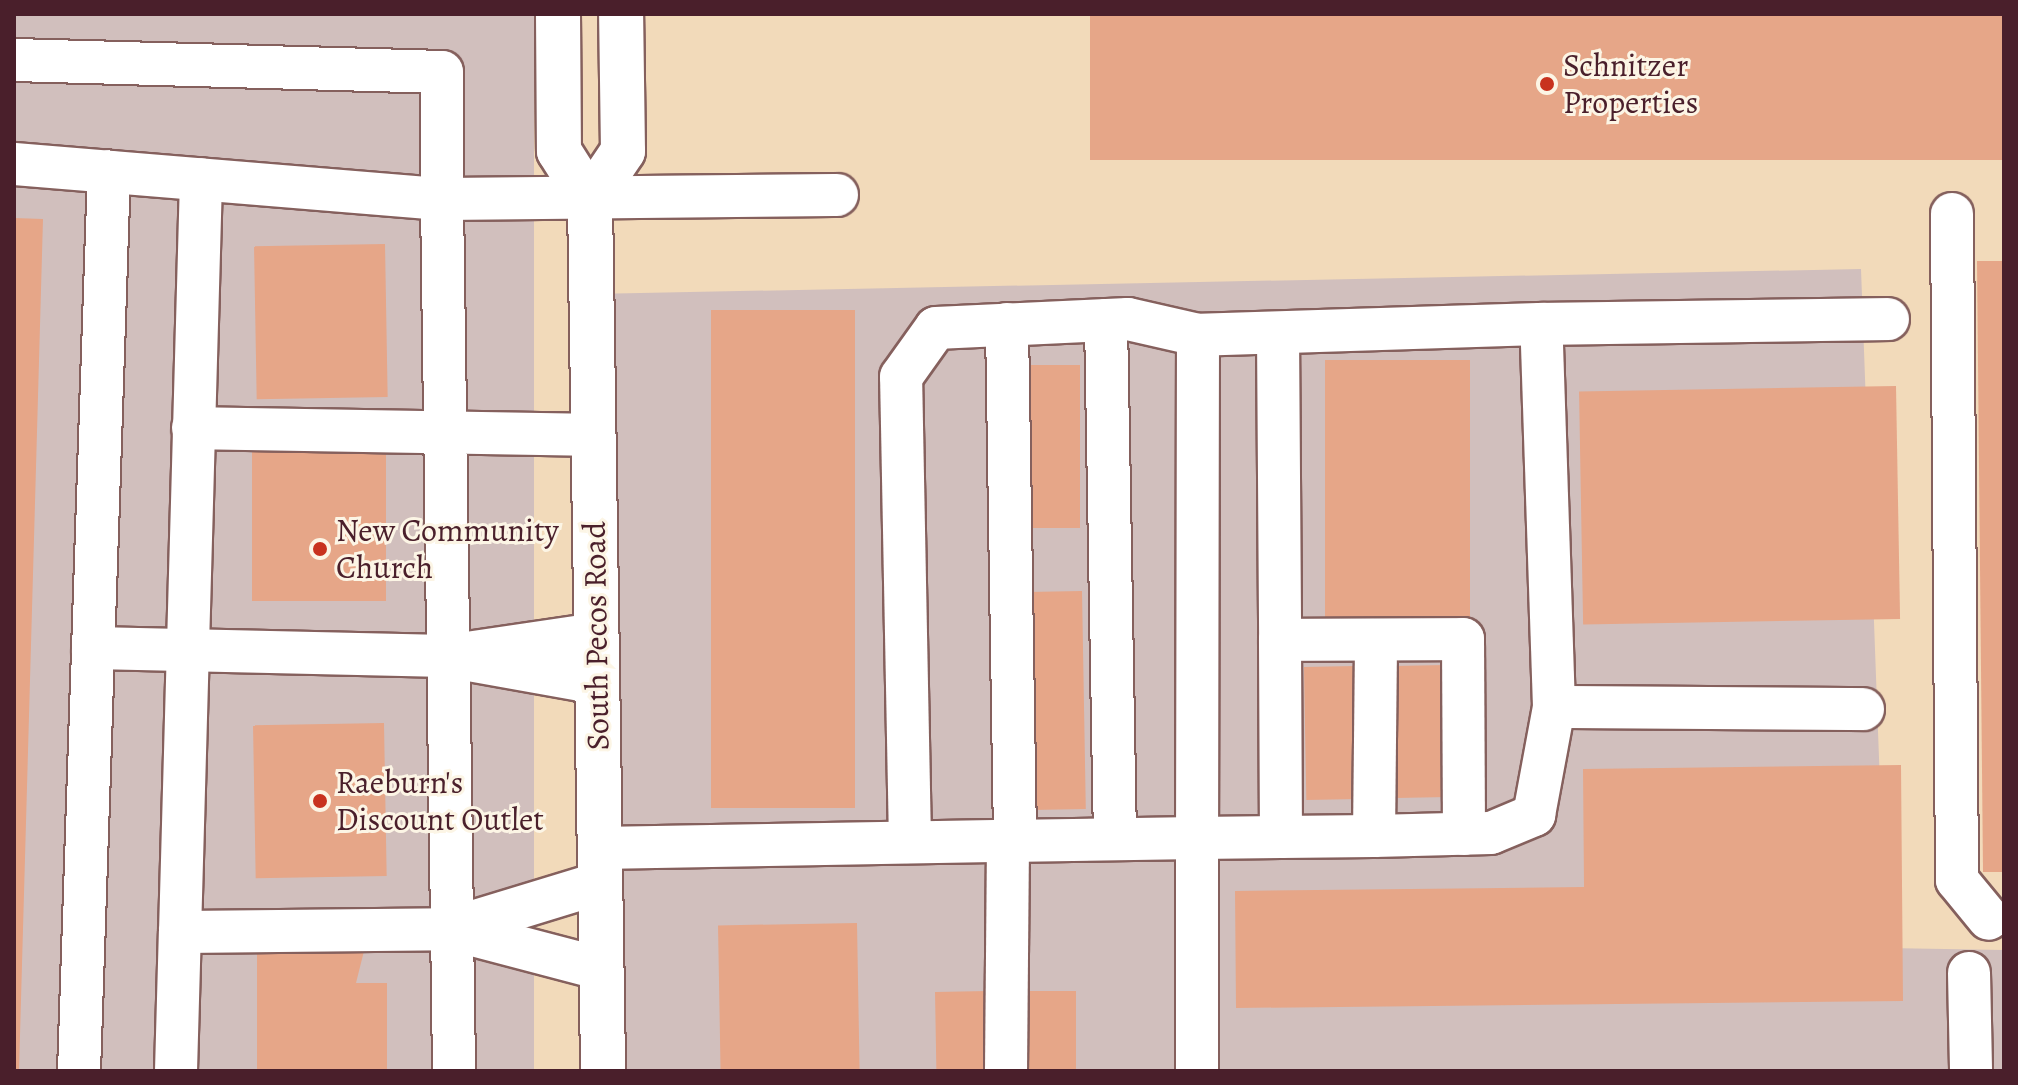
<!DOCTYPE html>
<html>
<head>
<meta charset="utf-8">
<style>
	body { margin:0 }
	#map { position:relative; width:2018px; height:1085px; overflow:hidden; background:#f2daba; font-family:Alegreya,serif }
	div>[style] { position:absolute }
	.industrial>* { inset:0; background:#d1bfbd; transform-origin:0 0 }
	.building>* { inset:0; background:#e6a688; transform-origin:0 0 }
	.roads { filter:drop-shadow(2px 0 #85605d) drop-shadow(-2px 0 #85605d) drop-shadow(0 2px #85605d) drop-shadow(0 -2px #85605d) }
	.minor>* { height:42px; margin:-21px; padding:0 21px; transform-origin:21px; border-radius:21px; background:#fff }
	.major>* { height:44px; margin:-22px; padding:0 22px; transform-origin:22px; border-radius:22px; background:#fff }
	.dots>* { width:22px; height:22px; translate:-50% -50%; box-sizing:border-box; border:4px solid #fcf5e5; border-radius:50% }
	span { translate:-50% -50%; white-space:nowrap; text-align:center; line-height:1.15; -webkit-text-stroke:6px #fcf5e5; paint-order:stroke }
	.poi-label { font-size:32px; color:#4a1f2b }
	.left { translate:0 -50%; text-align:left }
	.street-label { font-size:32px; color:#4a1f2b }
	.frame { position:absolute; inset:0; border:16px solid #4a1f2b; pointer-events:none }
</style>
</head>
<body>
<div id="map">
	<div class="industrial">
		<div style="left:14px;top:14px;width:520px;height:1057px"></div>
		<div style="clip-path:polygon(1861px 269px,1886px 948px,2004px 950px,2004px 1071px,603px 1071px,591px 294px)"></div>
	</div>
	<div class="building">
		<div style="left:1090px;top:14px;width:914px;height:146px"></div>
		<div style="clip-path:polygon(14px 218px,43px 219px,19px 1071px,14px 1071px)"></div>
		<div style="left:385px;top:244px;width:153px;height:131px;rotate:89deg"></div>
		<div style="clip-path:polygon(1977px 261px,2004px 261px,2004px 872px,1983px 872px)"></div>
		<div style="left:855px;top:310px;width:498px;height:144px;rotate:90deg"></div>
		<div style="left:1470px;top:360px;width:257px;height:145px;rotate:90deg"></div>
		<div style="left:1080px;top:365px;width:163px;height:54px;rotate:90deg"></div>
		<div style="left:1896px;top:386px;width:233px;height:317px;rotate:89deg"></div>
		<div style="left:386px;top:448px;width:153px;height:134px;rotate:90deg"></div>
		<div style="left:1082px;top:591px;width:218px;height:55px;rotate:89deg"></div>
		<div style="left:1446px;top:665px;width:132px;height:52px;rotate:89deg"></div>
		<div style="left:1356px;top:666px;width:133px;height:52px;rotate:89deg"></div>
		<div style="left:384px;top:723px;width:153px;height:131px;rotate:89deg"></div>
		<div style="clip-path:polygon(1901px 765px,1903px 1001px,1236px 1008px,1235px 891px,1584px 887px,1583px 769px)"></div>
		<div style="left:857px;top:923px;width:148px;height:139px;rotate:89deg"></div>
		<div style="clip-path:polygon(257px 947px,365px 947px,356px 983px,387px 983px,387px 1071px,257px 1071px)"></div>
		<div style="left:988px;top:991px;width:80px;height:53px;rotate:89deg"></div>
		<div style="left:1024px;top:991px;width:52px;height:80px"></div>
	</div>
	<div class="roads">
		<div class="minor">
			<div style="left:14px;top:60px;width:428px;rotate:1.6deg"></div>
			<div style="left:442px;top:72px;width:127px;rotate:90deg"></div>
			<div style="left:442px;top:199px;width:395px;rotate:-0.6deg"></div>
			<div style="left:14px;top:164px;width:429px;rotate:4.7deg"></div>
			<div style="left:442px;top:199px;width:872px;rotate:89.21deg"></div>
			<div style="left:1952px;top:214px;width:666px;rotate:89.57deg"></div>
			<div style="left:1957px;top:880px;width:50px;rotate:50.6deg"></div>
			<div style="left:1106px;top:320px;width:519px;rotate:89.01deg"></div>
			<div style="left:1007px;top:324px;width:517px;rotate:89.11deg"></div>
			<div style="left:1541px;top:324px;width:347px;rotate:-0.8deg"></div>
			<div style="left:1278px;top:333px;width:307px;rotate:89.6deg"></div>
			<div style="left:193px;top:428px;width:400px;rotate:1deg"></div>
			<div style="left:596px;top:634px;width:151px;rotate:171.6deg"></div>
			<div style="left:447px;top:656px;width:152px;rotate:10.2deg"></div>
			<div style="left:93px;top:648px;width:354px;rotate:1.3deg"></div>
			<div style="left:1554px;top:707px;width:309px;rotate:0.4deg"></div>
			<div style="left:1374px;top:836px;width:196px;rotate:-89.4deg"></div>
			<div style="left:1281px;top:837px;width:197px;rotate:-90.3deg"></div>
			<div style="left:1280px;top:640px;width:183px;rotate:-0.3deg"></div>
			<div style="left:1463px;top:639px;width:195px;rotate:89.7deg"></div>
			<div style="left:910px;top:842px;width:465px;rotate:-91.1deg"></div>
			<div style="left:901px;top:377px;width:60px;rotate:-54.5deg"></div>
			<div style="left:936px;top:328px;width:192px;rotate:-2.7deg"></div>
			<div style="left:1128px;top:319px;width:72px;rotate:12.9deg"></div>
			<div style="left:599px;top:848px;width:409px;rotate:-1deg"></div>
			<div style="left:1008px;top:841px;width:189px;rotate:-0.9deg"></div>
			<div style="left:1197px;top:838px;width:84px;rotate:-0.7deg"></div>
			<div style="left:1281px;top:837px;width:93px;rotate:-0.6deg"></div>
			<div style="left:1374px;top:836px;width:117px;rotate:-1.5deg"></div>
			<div style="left:1491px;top:833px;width:47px;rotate:-22.7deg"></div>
			<div style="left:1534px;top:815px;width:110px;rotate:-79.5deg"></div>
			<div style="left:1554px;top:707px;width:383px;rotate:-91.9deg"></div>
			<div style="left:1541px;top:324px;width:343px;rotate:178.2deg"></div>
			<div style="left:1198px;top:335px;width:503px;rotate:90.11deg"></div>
			<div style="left:1197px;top:838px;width:233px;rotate:90deg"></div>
			<div style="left:600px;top:883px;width:157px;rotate:163deg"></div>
			<div style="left:450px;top:929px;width:157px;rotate:14.7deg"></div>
			<div style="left:180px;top:932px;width:753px;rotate:-88.4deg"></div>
			<div style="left:1969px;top:973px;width:98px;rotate:88.8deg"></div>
			<div style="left:79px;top:1071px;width:900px;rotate:-88.09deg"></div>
			<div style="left:176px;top:1071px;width:139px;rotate:-88.4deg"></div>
			<div style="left:180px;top:932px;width:270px;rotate:-0.6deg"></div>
			<div style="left:1006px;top:1071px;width:230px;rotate:-89.5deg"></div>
		</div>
		<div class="major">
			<div style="left:558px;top:14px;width:137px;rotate:89.6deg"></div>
			<div style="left:559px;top:151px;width:58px;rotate:57.7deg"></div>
			<div style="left:590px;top:200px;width:871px;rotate:89.14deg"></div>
			<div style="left:590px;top:200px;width:59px;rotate:-56deg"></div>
			<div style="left:623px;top:151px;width:137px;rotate:-90.8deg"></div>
		</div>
	</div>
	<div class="dots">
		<div style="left:1547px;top:84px;background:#c8321e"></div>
		<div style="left:320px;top:549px;background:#c8321e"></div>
		<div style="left:320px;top:801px;background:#c8321e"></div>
	</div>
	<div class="poi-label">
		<span class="left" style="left:1563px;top:84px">Schnitzer<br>Properties</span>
		<span class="left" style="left:336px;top:549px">New Community<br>Church</span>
		<span class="left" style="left:336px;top:801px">Raeburn's<br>Discount Outlet</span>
	</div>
	<div class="street-label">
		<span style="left:596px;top:636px;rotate:-91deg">South Pecos Road</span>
	</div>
	<div class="frame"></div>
</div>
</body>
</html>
